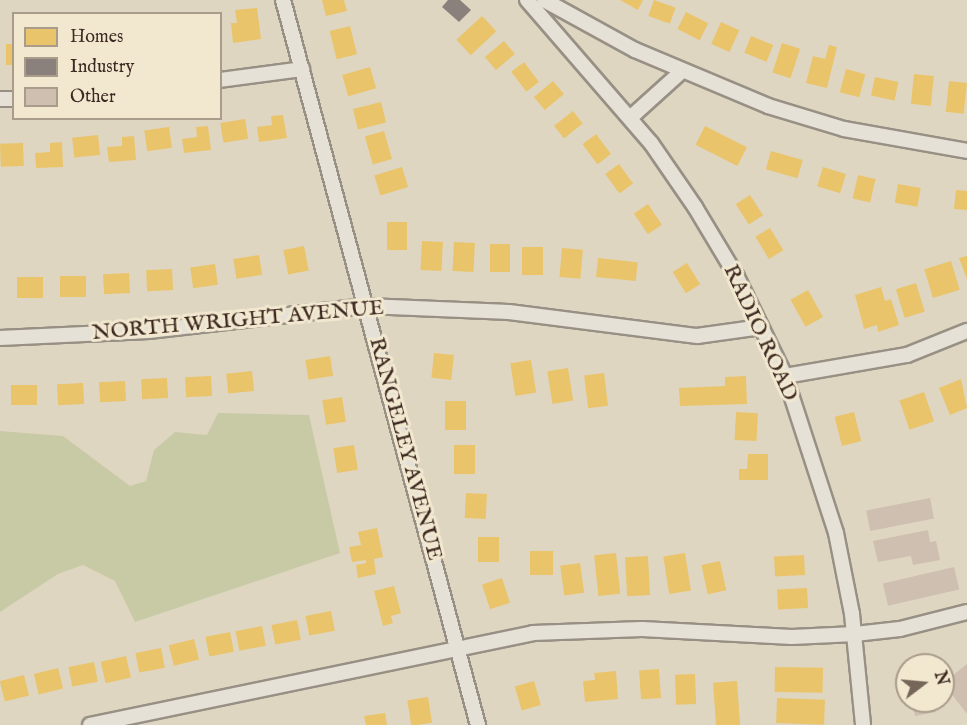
<!DOCTYPE html>
<html>
<head>
<meta charset="utf-8">
<style>
	body { margin:0 }
	#map { position:relative; width:967px; height:725px; overflow:hidden; background:#dfd6c2; font-family:"IM FELL English",serif }
	div>[style] { position:absolute }
	.green>* { inset:0; background:#c8caa6 }
	.homes>* { inset:0; background:#e9c46a; transform-origin:0 0 }
	.industry>* { inset:0; background:#8a817c }
	.building>* { inset:0; background:#cebfb1; transform-origin:0 0 }
	.roads { filter:drop-shadow(2px 0 #989084) drop-shadow(-2px 0 #989084) drop-shadow(0 2px #989084) drop-shadow(0 -2px #989084) }
	.street>* { height:14px; margin:-7px; padding:0 7px; transform-origin:7px; border-radius:7px; background:#e6e1d7 }
	span { translate:-50% -50%; white-space:nowrap; text-align:center; line-height:1.15; -webkit-text-stroke:6px #f2e8d0; paint-order:stroke }
	.street-label { font-size:22px; color:#3c2921 }
	.legend { position:absolute; left:12px; top:12px; width:210px; height:108px; box-sizing:border-box; background:#f2e8d0; border:2px solid #a99c8a; margin:0; padding:8px 10px; list-style:none; font-size:18px; color:#3c2921 }
	.legend li { display:flex; align-items:center; gap:12px; height:30px }
	.legend b { width:30px; border:2px solid #a99c8a }
	.north { position:absolute; left:895px; top:653px; width:60px; height:60px; box-sizing:border-box; background:#f2e8d0; border:2px solid #a99c8a; border-radius:50%; rotate:74deg; font-size:16px; font-weight:700; line-height:24px; text-align:center; color:#3c2921 }
	.north::after { content:''; display:block; margin:auto; width:21px; height:27px; background:#756659; clip-path:polygon(50% 0,100% 100%,50% 72%,0 100%) }
</style>
</head>
<body>
<div id="map">
	<div class="green">
		<div style="clip-path:polygon(218px 413px,309px 415px,340px 553px,135px 622px,115px 581px,83px 565px,58px 574px,0 612px,0 431px,63px 436px,130px 486px,146px 481px,154px 450px,175px 432px,207px 435px)"></div>
	</div>
	<div class="homes">
		<div style="clip-path:polygon(322px 0,344px 0,347px 11px,326px 16px)"></div>
		<div style="clip-path:polygon(620px 0,643px 0,638px 10px)"></div>
		<div style="left:654px;top:0;width:23px;height:17px;rotate:20deg"></div>
		<div style="clip-path:polygon(257px 8px,261px 39px,233px 43px,231px 23px,237px 23px,235px 10px)"></div>
		<div style="left:686px;top:12px;width:25px;height:19px;rotate:27deg"></div>
		<div style="left:482px;top:16px;width:21px;height:35px;rotate:47deg"></div>
		<div style="left:721px;top:22px;width:20px;height:24px;rotate:24deg"></div>
		<div style="left:350px;top:26px;width:29px;height:21px;rotate:76deg"></div>
		<div style="left:751px;top:36px;width:24px;height:18px;rotate:22deg"></div>
		<div style="left:504px;top:41px;width:17px;height:25px;rotate:50deg"></div>
		<div style="left:782px;top:43px;width:19px;height:31px;rotate:18deg"></div>
		<div style="left:6px;top:44px;width:8px;height:21px"></div>
		<div style="clip-path:polygon(829px 45px,837px 47px,827px 88px,806px 83px,813px 56px,825px 59px)"></div>
		<div style="left:524px;top:62px;width:25px;height:16px;rotate:53deg"></div>
		<div style="left:370px;top:67px;width:22px;height:29px;rotate:74deg"></div>
		<div style="left:846px;top:69px;width:20px;height:24px;rotate:15deg"></div>
		<div style="left:914px;top:74px;width:20px;height:30px;rotate:6deg"></div>
		<div style="left:875px;top:77px;width:24px;height:19px;rotate:12deg"></div>
		<div style="left:553px;top:81px;width:17px;height:25px;rotate:50deg"></div>
		<div style="left:949px;top:81px;width:18px;height:31px;rotate:6deg"></div>
		<div style="left:381px;top:102px;width:21px;height:29px;rotate:76deg"></div>
		<div style="left:573px;top:111px;width:16px;height:24px;rotate:52deg"></div>
		<div style="clip-path:polygon(283px 115px,287px 138px,259px 142px,257px 127px,272px 125px,271px 116px)"></div>
		<div style="left:245px;top:119px;width:20px;height:25px;rotate:81deg"></div>
		<div style="clip-path:polygon(208px 126px,211px 150px,184px 153px,182px 139px,197px 137px,196px 127px)"></div>
		<div style="left:705px;top:126px;width:47px;height:21px;rotate:27deg"></div>
		<div style="left:169px;top:127px;width:21px;height:25px;rotate:82deg"></div>
		<div style="left:384px;top:131px;width:29px;height:20px;rotate:74deg"></div>
		<div style="left:596px;top:134px;width:25px;height:17px;rotate:53deg"></div>
		<div style="left:98px;top:135px;width:20px;height:26px;rotate:84deg"></div>
		<div style="clip-path:polygon(134px 136px,136px 160px,109px 162px,107px 147px,122px 146px,122px 137px)"></div>
		<div style="clip-path:polygon(62px 142px,63px 167px,36px 168px,35px 153px,50px 152px,50px 143px)"></div>
		<div style="left:23px;top:143px;width:23px;height:23px;rotate:88deg"></div>
		<div style="left:771px;top:151px;width:33px;height:19px;rotate:16deg"></div>
		<div style="left:619px;top:164px;width:24px;height:17px;rotate:54deg"></div>
		<div style="left:402px;top:167px;width:21px;height:29px;rotate:73deg"></div>
		<div style="left:823px;top:167px;width:24px;height:20px;rotate:17deg"></div>
		<div style="left:858px;top:175px;width:18px;height:24px;rotate:13deg"></div>
		<div style="left:898px;top:184px;width:23px;height:19px;rotate:10deg"></div>
		<div style="clip-path:polygon(956px 190px,967px 191px,967px 210px,954px 209px)"></div>
		<div style="left:750px;top:195px;width:24px;height:17px;rotate:57deg"></div>
		<div style="left:648px;top:204px;width:25px;height:17px;rotate:56deg"></div>
		<div style="left:387px;top:222px;width:20px;height:28px"></div>
		<div style="left:770px;top:228px;width:26px;height:17px;rotate:59deg"></div>
		<div style="left:422px;top:241px;width:21px;height:29px;rotate:3deg"></div>
		<div style="left:454px;top:242px;width:21px;height:29px;rotate:3deg"></div>
		<div style="left:490px;top:244px;width:20px;height:28px"></div>
		<div style="left:304px;top:246px;width:25px;height:21px;rotate:79deg"></div>
		<div style="left:522px;top:247px;width:21px;height:28px"></div>
		<div style="left:562px;top:248px;width:21px;height:29px;rotate:5deg"></div>
		<div style="left:259px;top:255px;width:20px;height:26px;rotate:81deg"></div>
		<div style="clip-path:polygon(967px 256px,967px 279px,959px 258px)"></div>
		<div style="left:598px;top:258px;width:40px;height:19px;rotate:6deg"></div>
		<div style="left:951px;top:261px;width:30px;height:28px;rotate:73deg"></div>
		<div style="left:687px;top:263px;width:25px;height:17px;rotate:58deg"></div>
		<div style="left:215px;top:264px;width:21px;height:25px;rotate:82deg"></div>
		<div style="left:172px;top:269px;width:21px;height:26px;rotate:87deg"></div>
		<div style="left:129px;top:273px;width:20px;height:26px;rotate:87deg"></div>
		<div style="left:60px;top:276px;width:26px;height:21px"></div>
		<div style="left:43px;top:277px;width:21px;height:26px;rotate:90deg"></div>
		<div style="left:916px;top:283px;width:30px;height:21px;rotate:73deg"></div>
		<div style="clip-path:polygon(881px 287px,885px 301px,891px 299px,899px 325px,878px 332px,877px 325px,864px 329px,855px 295px)"></div>
		<div style="left:808px;top:290px;width:31px;height:20px;rotate:61deg"></div>
		<div style="left:434px;top:353px;width:20px;height:25px;rotate:6deg"></div>
		<div style="left:330px;top:356px;width:20px;height:25px;rotate:81deg"></div>
		<div style="left:531px;top:360px;width:33px;height:21px;rotate:81deg"></div>
		<div style="left:568px;top:368px;width:33px;height:21px;rotate:81deg"></div>
		<div style="left:252px;top:371px;width:20px;height:26px;rotate:84deg"></div>
		<div style="left:604px;top:373px;width:33px;height:20px;rotate:83deg"></div>
		<div style="left:211px;top:376px;width:20px;height:26px;rotate:87deg"></div>
		<div style="clip-path:polygon(746px 376px,747px 404px,680px 406px,679px 388px,725px 386px,725px 377px)"></div>
		<div style="left:167px;top:378px;width:20px;height:26px;rotate:87deg"></div>
		<div style="clip-path:polygon(961px 379px,967px 408px,950px 415px,939px 388px)"></div>
		<div style="left:125px;top:381px;width:20px;height:26px;rotate:87deg"></div>
		<div style="left:83px;top:383px;width:21px;height:26px;rotate:87deg"></div>
		<div style="left:11px;top:385px;width:26px;height:20px"></div>
		<div style="left:924px;top:392px;width:31px;height:26px;rotate:71deg"></div>
		<div style="left:342px;top:397px;width:25px;height:20px;rotate:81deg"></div>
		<div style="left:445px;top:401px;width:21px;height:29px"></div>
		<div style="left:736px;top:412px;width:22px;height:28px;rotate:3deg"></div>
		<div style="left:854px;top:412px;width:30px;height:20px;rotate:76deg"></div>
		<div style="left:354px;top:445px;width:25px;height:21px;rotate:81deg"></div>
		<div style="left:454px;top:445px;width:21px;height:29px"></div>
		<div style="clip-path:polygon(748px 454px,768px 454px,768px 480px,739px 480px,739px 469px,747px 469px)"></div>
		<div style="left:466px;top:493px;width:21px;height:25px;rotate:3deg"></div>
		<div style="clip-path:polygon(377px 528px,383px 557px,374px 559px,376px 574px,358px 578px,356px 565px,366px 563px,366px 560px,352px 562px,349px 547px,361px 545px,358px 532px)"></div>
		<div style="left:478px;top:537px;width:21px;height:25px"></div>
		<div style="left:530px;top:551px;width:23px;height:24px"></div>
		<div style="left:616px;top:553px;width:41px;height:22px;rotate:84deg"></div>
		<div style="left:685px;top:553px;width:38px;height:22px;rotate:81deg"></div>
		<div style="left:804px;top:555px;width:20px;height:30px;rotate:87deg"></div>
		<div style="left:648px;top:556px;width:39px;height:23px;rotate:87deg"></div>
		<div style="left:720px;top:561px;width:30px;height:19px;rotate:78deg"></div>
		<div style="left:580px;top:563px;width:30px;height:20px;rotate:82deg"></div>
		<div style="left:502px;top:578px;width:26px;height:21px;rotate:72deg"></div>
		<div style="clip-path:polygon(394px 586px,401px 613px,391px 616px,393px 623px,383px 626px,374px 591px)"></div>
		<div style="left:807px;top:588px;width:20px;height:30px;rotate:87deg"></div>
		<div style="left:331px;top:611px;width:20px;height:26px;rotate:79deg"></div>
		<div style="left:297px;top:620px;width:20px;height:26px;rotate:79deg"></div>
		<div style="left:262px;top:626px;width:20px;height:27px;rotate:79deg"></div>
		<div style="left:230px;top:632px;width:20px;height:25px;rotate:79deg"></div>
		<div style="left:194px;top:639px;width:21px;height:26px;rotate:76deg"></div>
		<div style="left:161px;top:648px;width:20px;height:26px;rotate:79deg"></div>
		<div style="left:126px;top:656px;width:22px;height:26px;rotate:77deg"></div>
		<div style="left:94px;top:662px;width:20px;height:26px;rotate:79deg"></div>
		<div style="left:775px;top:667px;width:48px;height:25px;rotate:1deg"></div>
		<div style="left:58px;top:668px;width:21px;height:25px;rotate:76deg"></div>
		<div style="left:659px;top:669px;width:29px;height:20px;rotate:86deg"></div>
		<div style="clip-path:polygon(616px 671px,618px 699px,585px 702px,583px 681px,595px 680px,594px 673px)"></div>
		<div style="left:695px;top:674px;width:30px;height:20px;rotate:88deg"></div>
		<div style="left:24px;top:675px;width:21px;height:25px;rotate:76deg"></div>
		<div style="left:534px;top:681px;width:25px;height:20px;rotate:74deg"></div>
		<div style="left:737px;top:681px;width:44px;height:24px;rotate:86deg"></div>
		<div style="left:428px;top:697px;width:26px;height:21px;rotate:81deg"></div>
		<div style="left:777px;top:698px;width:48px;height:25px;rotate:2deg"></div>
		<div style="clip-path:polygon(385px 713px,387px 725px,366px 725px,364px 716px)"></div>
	</div>
	<div class="industry">
		<div style="clip-path:polygon(448px 0,460px 0,471px 10px,459px 22px,442px 7px)"></div>
	</div>
	<div class="building">
		<div style="left:930px;top:498px;width:21px;height:65px;rotate:79deg"></div>
		<div style="clip-path:polygon(928px 530px,930px 542px,936px 541px,940px 560px,913px 565px,911px 556px,878px 562px,873px 541px)"></div>
		<div style="left:954px;top:567px;width:23px;height:73px;rotate:77deg"></div>
		<div style="clip-path:polygon(926px 660px,927px 665px,907px 665px,907px 664px)"></div>
		<div style="clip-path:polygon(967px 664px,967px 714px,943px 683px)"></div>
		<div style="clip-path:polygon(912px 701px,934px 701px,936px 712px,915px 716px)"></div>
	</div>
	<div class="roads">
		<div class="street">
			<div style="left:283px;top:0;width:751px;rotate:74.95deg"></div>
			<div style="left:527px;top:0;width:189px;rotate:49.1deg"></div>
			<div style="left:651px;top:143px;width:78px;rotate:55.5deg"></div>
			<div style="left:695px;top:207px;width:82px;rotate:59deg"></div>
			<div style="left:737px;top:277px;width:110px;rotate:64.1deg"></div>
			<div style="left:785px;top:376px;width:165px;rotate:72deg"></div>
			<div style="left:836px;top:533px;width:83px;rotate:78.8deg"></div>
			<div style="left:852px;top:614px;width:112px;rotate:84.3deg"></div>
			<div style="left:544px;top:0;width:104px;rotate:28.8deg"></div>
			<div style="left:635px;top:50px;width:144px;rotate:22.8deg"></div>
			<div style="left:768px;top:106px;width:79px;rotate:16.8deg"></div>
			<div style="left:844px;top:129px;width:125px;rotate:10.1deg"></div>
			<div style="left:220px;top:80px;width:83px;rotate:-7.6deg"></div>
			<div style="left:0;top:99px;width:14px"></div>
			<div style="left:630px;top:118px;width:70px;rotate:-42.1deg"></div>
			<div style="left:0;top:338px;width:149px;rotate:-2.7deg"></div>
			<div style="left:149px;top:331px;width:218px;rotate:-6.6deg"></div>
			<div style="left:366px;top:306px;width:143px;rotate:2.4deg"></div>
			<div style="left:509px;top:312px;width:190px;rotate:7.3deg"></div>
			<div style="left:697px;top:336px;width:65px;rotate:-8deg"></div>
			<div style="left:785px;top:376px;width:124px;rotate:-9.8deg"></div>
			<div style="left:907px;top:355px;width:65px;rotate:-21.8deg"></div>
			<div style="left:90px;top:725px;width:452px;rotate:-11.7deg"></div>
			<div style="left:533px;top:633px;width:109px;rotate:-2.1deg"></div>
			<div style="left:642px;top:629px;width:150px;rotate:3.1deg"></div>
			<div style="left:792px;top:637px;width:63px;rotate:-2.7deg"></div>
			<div style="left:855px;top:634px;width:45px;rotate:-6.3deg"></div>
			<div style="left:900px;top:629px;width:69px;rotate:-14.2deg"></div>
		</div>
	</div>
	<div class="street-label">
		<span style="left:238px;top:321px;rotate:-5deg">NORTH WRIGHT AVENUE</span>
		<span style="left:760px;top:333px;rotate:65deg">RADIO ROAD</span>
		<span style="left:405px;top:449px;rotate:75deg">RANGELEY AVENUE</span>
	</div>
	<ul class="legend">
	<li><b style="height:16px;background:#e9c46a"></b>Homes</li>
	<li><b style="height:16px;background:#8a817c"></b>Industry</li>
	<li><b style="height:16px;background:#cebfb1"></b>Other</li>
	</ul>
	<div class="north">N</div>
</div>
</body>
</html>
